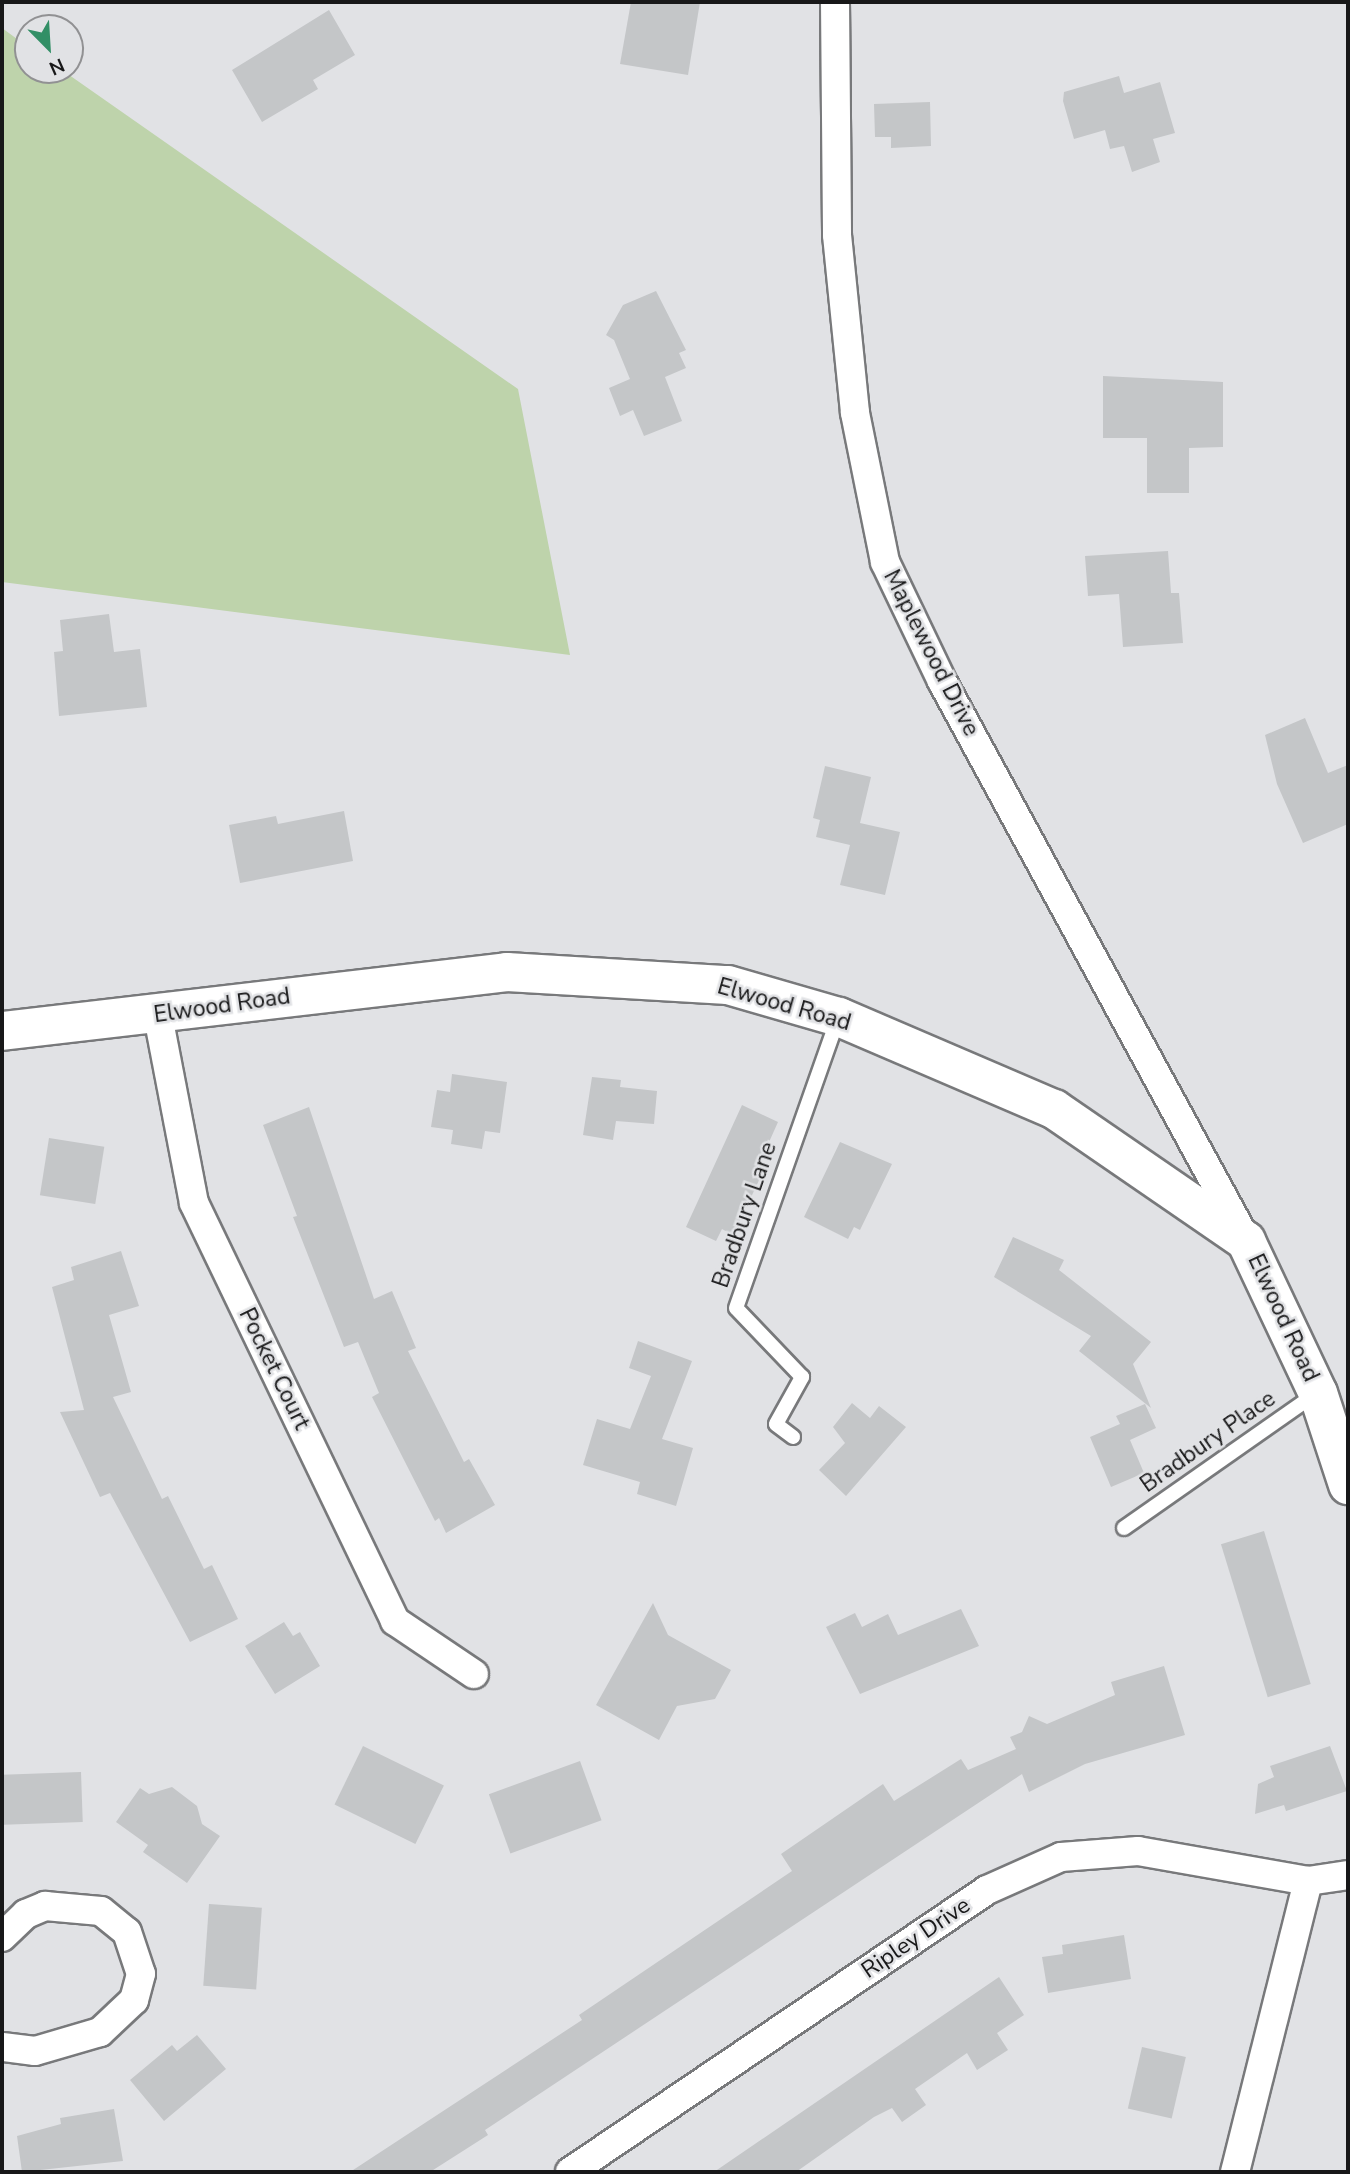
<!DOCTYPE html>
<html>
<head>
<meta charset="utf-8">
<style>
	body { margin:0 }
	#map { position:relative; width:1350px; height:2174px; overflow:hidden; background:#e1e2e5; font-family:"Nunito Sans",sans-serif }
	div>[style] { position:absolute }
	.green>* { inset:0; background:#bed3ab }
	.building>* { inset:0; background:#c4c6c8; transform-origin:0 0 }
	.roads { filter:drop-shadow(2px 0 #78797b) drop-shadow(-2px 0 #78797b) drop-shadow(0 2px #78797b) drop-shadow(0 -2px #78797b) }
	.service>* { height:14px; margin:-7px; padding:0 7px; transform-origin:7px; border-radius:7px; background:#fff }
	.minor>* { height:28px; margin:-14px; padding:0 14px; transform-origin:14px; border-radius:14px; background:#fff }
	.secondary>* { height:38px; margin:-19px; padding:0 19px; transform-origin:19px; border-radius:19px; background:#fff }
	span { translate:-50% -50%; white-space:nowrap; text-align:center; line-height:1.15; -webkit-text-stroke:5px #e1e2e5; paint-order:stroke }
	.street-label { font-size:23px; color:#181819 }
	.frame { position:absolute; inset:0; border:4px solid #181819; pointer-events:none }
	.north { position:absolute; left:14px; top:14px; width:70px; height:70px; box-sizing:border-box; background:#e1e2e5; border:2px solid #919193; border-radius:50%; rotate:156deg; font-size:19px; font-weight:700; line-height:28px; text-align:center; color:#181819 }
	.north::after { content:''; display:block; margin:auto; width:24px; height:32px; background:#328f66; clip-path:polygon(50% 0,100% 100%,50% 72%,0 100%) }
</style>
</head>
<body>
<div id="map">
	<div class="green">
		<div style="clip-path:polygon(2px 28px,28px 47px,28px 70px,62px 70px,518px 389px,570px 655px,2px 582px)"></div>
	</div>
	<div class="building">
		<div style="clip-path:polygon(631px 2px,700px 2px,688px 75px,620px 64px)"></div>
		<div style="clip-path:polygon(329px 10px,355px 55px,313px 80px,318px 89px,262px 122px,232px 70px)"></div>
		<div style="clip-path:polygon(1119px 76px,1124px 93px,1160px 82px,1175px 133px,1153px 139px,1160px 162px,1132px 172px,1124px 146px,1110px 149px,1105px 130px,1074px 139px,1063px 101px,1064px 92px)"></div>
		<div style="clip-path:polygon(930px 102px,931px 146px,891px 148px,891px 137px,875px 137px,874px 104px)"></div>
		<div style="clip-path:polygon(656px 291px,686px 350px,679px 353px,686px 368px,665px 377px,682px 421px,644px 436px,633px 410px,620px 416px,609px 388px,630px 379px,614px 340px,606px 335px,623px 305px)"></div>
		<div style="clip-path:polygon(1103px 376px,1223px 382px,1223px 447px,1189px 448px,1189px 493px,1147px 493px,1147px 438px,1103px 438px)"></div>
		<div style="clip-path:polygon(1168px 551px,1171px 593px,1179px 593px,1183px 643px,1123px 647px,1119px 594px,1088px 596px,1085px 556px)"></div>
		<div style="clip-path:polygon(109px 614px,114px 652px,140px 649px,147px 707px,59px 716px,54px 652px,63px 651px,60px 620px)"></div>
		<div style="clip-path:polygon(1305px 718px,1328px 773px,1348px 765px,1348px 824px,1303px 843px,1277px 784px,1265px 735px)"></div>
		<div style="clip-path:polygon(825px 766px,871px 777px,860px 823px,900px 832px,885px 895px,840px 885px,850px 845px,816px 837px,820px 820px,813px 818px)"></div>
		<div style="clip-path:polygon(344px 811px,353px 861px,240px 883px,229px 825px,276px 816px,278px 824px)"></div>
		<div style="clip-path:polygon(452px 1074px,507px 1082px,500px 1133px,485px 1131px,482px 1149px,451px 1144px,453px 1130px,431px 1127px,437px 1090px,450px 1092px)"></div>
		<div style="clip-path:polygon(592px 1077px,621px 1080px,620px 1087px,657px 1091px,654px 1124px,616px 1121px,613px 1140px,583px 1135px)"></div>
		<div style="clip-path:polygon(742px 1105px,778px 1122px,757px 1169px,763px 1172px,733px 1235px,722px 1229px,716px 1241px,686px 1227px)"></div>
		<div style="clip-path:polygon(309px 1107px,374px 1299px,392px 1291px,416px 1348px,408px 1351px,464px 1462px,469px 1459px,495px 1505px,446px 1533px,439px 1518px,435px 1521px,372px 1397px,379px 1393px,358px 1342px,344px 1347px,293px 1217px,297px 1216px,263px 1125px)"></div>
		<div style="left:49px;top:1138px;width:56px;height:58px;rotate:9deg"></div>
		<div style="clip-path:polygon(840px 1142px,892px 1164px,860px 1230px,854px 1227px,848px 1239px,804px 1217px)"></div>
		<div style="clip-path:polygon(1013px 1237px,1064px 1260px,1059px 1270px,1151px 1342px,1133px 1364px,1151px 1408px,1079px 1351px,1091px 1336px,994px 1277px)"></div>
		<div style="clip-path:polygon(121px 1251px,139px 1306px,109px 1315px,131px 1392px,113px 1397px,162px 1499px,168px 1496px,204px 1569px,212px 1565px,238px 1619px,190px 1642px,110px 1493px,100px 1497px,60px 1412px,84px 1410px,52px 1287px,74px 1280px,71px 1267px)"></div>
		<div style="clip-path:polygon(638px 1341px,692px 1361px,662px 1439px,693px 1448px,676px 1506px,637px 1494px,640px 1482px,583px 1465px,597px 1419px,630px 1429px,651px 1376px,629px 1368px)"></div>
		<div style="clip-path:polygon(852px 1403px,870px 1418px,879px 1406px,906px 1427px,846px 1496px,819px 1470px,845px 1443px,833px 1427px)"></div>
		<div style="clip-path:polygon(1145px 1404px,1156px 1428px,1130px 1440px,1144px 1473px,1111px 1487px,1090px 1437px,1120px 1424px,1116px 1416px)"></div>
		<div style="left:1264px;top:1531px;width:160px;height:45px;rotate:73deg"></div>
		<div style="clip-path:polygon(653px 1603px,668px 1635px,731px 1670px,715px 1699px,677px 1706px,659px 1740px,596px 1705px)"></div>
		<div style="clip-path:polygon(961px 1609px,979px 1646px,860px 1694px,826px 1627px,855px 1613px,862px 1627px,888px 1614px,898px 1635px)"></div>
		<div style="clip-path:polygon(284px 1622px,293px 1636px,300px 1632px,320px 1666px,275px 1694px,245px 1646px)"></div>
		<div style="clip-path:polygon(1164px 1666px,1185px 1735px,1085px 1764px,1029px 1792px,1022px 1774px,485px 2130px,488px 2135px,430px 2172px,350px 2172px,582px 2020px,579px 2015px,792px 1871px,781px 1854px,883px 1784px,894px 1801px,961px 1759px,968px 1770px,1016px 1749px,1010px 1737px,1022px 1732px,1029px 1716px,1047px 1724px,1115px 1695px,1111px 1682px)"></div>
		<div style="left:363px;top:1746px;width:90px;height:65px;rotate:26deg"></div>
		<div style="clip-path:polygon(1330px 1746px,1347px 1791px,1286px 1811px,1284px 1805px,1255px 1814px,1258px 1784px,1274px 1777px,1270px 1766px)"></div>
		<div style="left:580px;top:1761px;width:63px;height:97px;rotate:70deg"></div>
		<div style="left:81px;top:1772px;width:50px;height:79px;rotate:88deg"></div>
		<div style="clip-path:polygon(172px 1787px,197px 1806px,202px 1824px,220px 1836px,187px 1883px,143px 1852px,148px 1845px,116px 1822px,140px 1788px,149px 1794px)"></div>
		<div style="left:209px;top:1904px;width:53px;height:82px;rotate:4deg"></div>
		<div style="clip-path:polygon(1124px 1935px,1131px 1979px,1048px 1993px,1042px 1957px,1063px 1954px,1062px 1945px)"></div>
		<div style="clip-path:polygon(999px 1977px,1024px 2015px,997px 2033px,1008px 2050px,977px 2070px,967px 2053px,915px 2089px,926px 2105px,902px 2122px,892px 2108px,874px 2117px,796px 2172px,714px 2172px)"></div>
		<div style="clip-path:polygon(197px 2035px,226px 2069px,164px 2121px,130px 2080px,172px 2045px,177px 2051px)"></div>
		<div style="left:1142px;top:2047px;width:45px;height:63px;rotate:13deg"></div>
		<div style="clip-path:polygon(114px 2109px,123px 2161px,22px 2172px,17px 2136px,61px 2124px,60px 2118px)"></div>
	</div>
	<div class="roads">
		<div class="service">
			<div style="left:793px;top:1437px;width:21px;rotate:-143deg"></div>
			<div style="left:776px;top:1424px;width:54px;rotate:-61deg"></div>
			<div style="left:802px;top:1377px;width:95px;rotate:-133.7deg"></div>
			<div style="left:736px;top:1308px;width:306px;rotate:-70.6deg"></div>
			<div style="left:1124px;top:1528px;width:236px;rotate:-35deg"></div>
		</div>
		<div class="minor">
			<div style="left:835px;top:2px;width:233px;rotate:89.5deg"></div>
			<div style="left:837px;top:235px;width:179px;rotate:84.2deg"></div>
			<div style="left:855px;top:413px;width:152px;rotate:78.6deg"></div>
			<div style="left:885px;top:562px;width:132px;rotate:64.4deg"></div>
			<div style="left:942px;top:681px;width:634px;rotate:61.45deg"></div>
			<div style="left:158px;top:1016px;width:190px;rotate:79.1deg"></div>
			<div style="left:194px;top:1203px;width:464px;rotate:64.3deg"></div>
			<div style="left:395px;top:1621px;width:95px;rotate:33.9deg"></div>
			<div style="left:2px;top:1937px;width:33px;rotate:-44deg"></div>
			<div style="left:26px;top:1914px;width:21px;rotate:-23deg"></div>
			<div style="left:45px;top:1906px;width:56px;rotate:5.1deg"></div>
			<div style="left:101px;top:1911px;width:33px;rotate:39deg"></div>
			<div style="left:127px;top:1932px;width:44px;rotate:71.6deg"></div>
			<div style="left:141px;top:1974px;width:27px;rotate:105deg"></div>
			<div style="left:134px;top:2000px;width:47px;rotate:136.7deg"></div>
			<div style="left:100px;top:2032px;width:68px;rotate:163.7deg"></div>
			<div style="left:35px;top:2051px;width:33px;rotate:-173deg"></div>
			<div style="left:570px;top:2172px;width:503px;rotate:-34.07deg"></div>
			<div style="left:987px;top:1890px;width:81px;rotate:-24deg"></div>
			<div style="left:1061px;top:1857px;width:77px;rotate:-4.5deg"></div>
			<div style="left:1138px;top:1851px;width:173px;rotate:10deg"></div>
			<div style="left:1308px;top:1881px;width:40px;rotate:-8.5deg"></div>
			<div style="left:1235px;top:2172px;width:300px;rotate:-75.9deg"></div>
		</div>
		<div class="secondary">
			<div style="left:2px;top:1031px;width:508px;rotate:-6.66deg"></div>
			<div style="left:507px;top:972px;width:221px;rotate:3.4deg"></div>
			<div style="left:728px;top:985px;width:116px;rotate:16.1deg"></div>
			<div style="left:839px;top:1017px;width:234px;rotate:23.2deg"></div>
			<div style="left:1054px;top:1109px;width:233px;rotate:34.5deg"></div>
			<div style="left:1246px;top:1241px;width:168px;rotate:64.7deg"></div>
			<div style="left:1318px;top:1393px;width:97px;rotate:71.9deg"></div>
		</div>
	</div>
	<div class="street-label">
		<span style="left:931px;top:653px;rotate:63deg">Maplewood Drive</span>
		<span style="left:784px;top:1005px;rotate:16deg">Elwood Road</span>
		<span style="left:222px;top:1006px;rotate:-8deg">Elwood Road</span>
		<span style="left:745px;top:1215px;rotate:-71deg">Bradbury Lane</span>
		<span style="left:1283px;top:1318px;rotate:65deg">Elwood Road</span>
		<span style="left:274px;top:1369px;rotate:64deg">Pocket Court</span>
		<span style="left:1208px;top:1442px;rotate:-35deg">Bradbury Place</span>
		<span style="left:916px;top:1938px;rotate:-34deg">Ripley Drive</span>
	</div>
	<div class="frame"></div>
	<div class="north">N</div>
</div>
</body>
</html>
